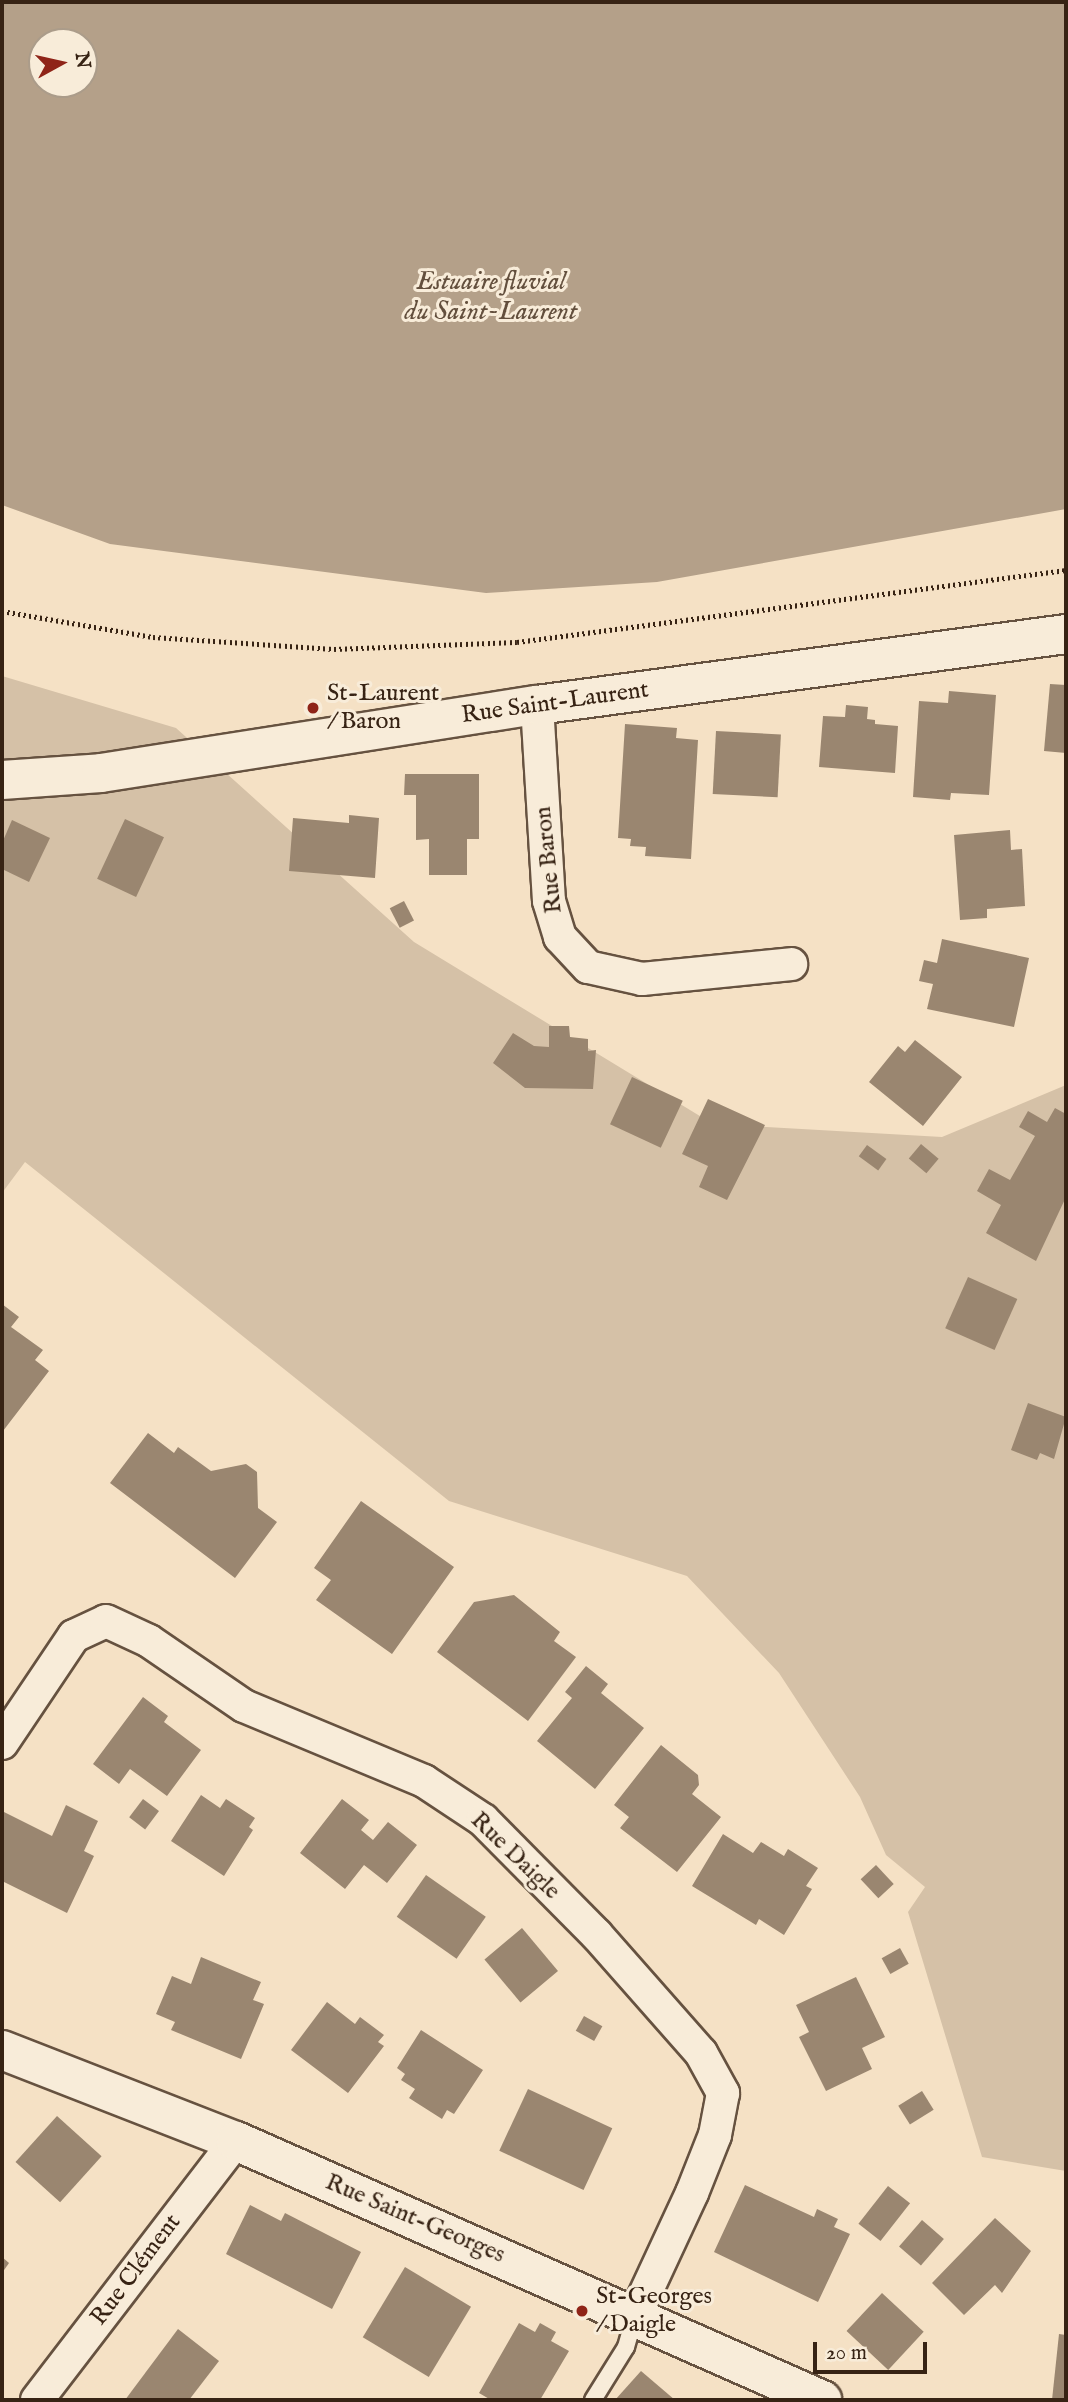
<!DOCTYPE html>
<html>
<head>
<meta charset="utf-8">
<style>
	body { margin:0 }
	#map { position:relative; width:1068px; height:2402px; overflow:hidden; background:#f5e1c5; font-family:"IM FELL English",serif }
	div>[style] { position:absolute }
	.green>* { inset:0; background:#d5c1a7 }
	.water>* { inset:0; background:#b4a089 }
	.building>* { inset:0; background:#9a8670; transform-origin:0 0 }
	.path>* { height:4.5px; margin-top:-2.25px; transform-origin:0; background:repeating-linear-gradient(90deg,#372314 0 2px,transparent 0 5.5px) }
	.roads { filter:drop-shadow(2px 0 #665240) drop-shadow(-2px 0 #665240) drop-shadow(0 2px #665240) drop-shadow(0 -2px #665240) }
	.lane>* { height:16px; margin:-8px; padding:0 8px; transform-origin:8px; border-radius:8px; background:#f8ecd9 }
	.street>* { height:32px; margin:-16px; padding:0 16px; transform-origin:16px; border-radius:16px; background:#f8ecd9 }
	.secondary>* { height:38px; margin:-19px; padding:0 19px; transform-origin:19px; border-radius:19px; background:#f8ecd9 }
	.dots>* { width:19px; height:19px; translate:-50% -50%; box-sizing:border-box; border:4px solid #f8ecd9; border-radius:50% }
	span { translate:-50% -50%; white-space:nowrap; text-align:center; line-height:1.15; -webkit-text-stroke:6px #f8ecd9; paint-order:stroke }
	.poi-label { font-size:24px; color:#372314 }
	.left { translate:0 -50%; text-align:left }
	.street-label { font-size:24px; color:#372314 }
	.water-label { font-size:26px; color:#634f3d; font-style:italic }
	.frame { position:absolute; inset:0; border:4px solid #372314; pointer-events:none }
	.north { position:absolute; left:28px; top:28px; width:70px; height:70px; box-sizing:border-box; background:#f8ecd9; border:2px solid #ab9c8a; border-radius:50%; rotate:82deg; font-size:19px; font-weight:700; line-height:28px; text-align:center; color:#372314 }
	.north::after { content:''; display:block; margin:auto; width:24px; height:32px; background:#8f2418; clip-path:polygon(50% 0,100% 100%,50% 72%,0 100%) }
	.scale { position:absolute; left:813px; top:2342px; width:114px; height:32px; box-sizing:border-box; border:4px solid #372314; border-top:0; padding-left:9px; font-size:21px; line-height:24px; white-space:nowrap; color:#372314; -webkit-text-stroke:5px #f8ecd9; paint-order:stroke }
</style>
</head>
<body>
<div id="map">
	<div class="green">
		<div style="clip-path:polygon(2px 676px,176px 728px,414px 942px,713px 1124px,942px 1137px,1066px 1085px,1066px 2171px,982px 2157px,908px 1912px,925px 1887px,886px 1855px,860px 1797px,779px 1673px,687px 1576px,449px 1501px,25px 1162px,2px 1193px)"></div>
	</div>
	<div class="water">
		<div style="clip-path:polygon(evenodd,2px 2px,1066px 2px,1066px 509px,657px 582px,486px 593px,110px 544px,2px 505px,2px 2px,42px 42px,84px 42px,84px 84px,42px 84px,42px 42px)"></div>
	</div>
	<div class="building">
		<div style="clip-path:polygon(1050px 684px,1066px 685px,1066px 753px,1044px 751px)"></div>
		<div style="clip-path:polygon(949px 691px,996px 695px,989px 795px,951px 793px,950px 800px,913px 797px,919px 701px,948px 703px)"></div>
		<div style="clip-path:polygon(846px 705px,868px 707px,867px 719px,875px 720px,875px 724px,898px 726px,895px 773px,819px 767px,823px 716px,845px 717px)"></div>
		<div style="clip-path:polygon(625px 724px,677px 728px,676px 738px,698px 740px,691px 859px,645px 856px,646px 847px,630px 846px,631px 839px,618px 838px)"></div>
		<div style="left:716px;top:731px;width:65px;height:63px;rotate:3deg"></div>
		<div style="clip-path:polygon(405px 774px,479px 774px,479px 839px,467px 839px,467px 875px,429px 875px,429px 839px,416px 840px,416px 795px,404px 795px)"></div>
		<div style="clip-path:polygon(349px 815px,379px 818px,375px 878px,289px 871px,293px 818px,349px 823px)"></div>
		<div style="left:125px;top:819px;width:43px;height:66px;rotate:25deg"></div>
		<div style="clip-path:polygon(12px 820px,50px 838px,29px 882px,2px 869px,2px 843px)"></div>
		<div style="clip-path:polygon(1010px 830px,1011px 850px,1022px 849px,1025px 906px,987px 909px,987px 918px,960px 920px,954px 835px)"></div>
		<div style="left:404px;top:901px;width:22px;height:16px;rotate:63deg"></div>
		<div style="clip-path:polygon(942px 939px,1029px 958px,1014px 1027px,927px 1009px,933px 984px,919px 981px,924px 960px,937px 963px)"></div>
		<div style="clip-path:polygon(549px 1026px,569px 1026px,570px 1037px,588px 1039px,588px 1051px,596px 1050px,593px 1089px,525px 1088px,493px 1063px,513px 1033px,534px 1046px,549px 1047px)"></div>
		<div style="clip-path:polygon(915px 1040px,962px 1077px,923px 1126px,869px 1082px,898px 1046px,905px 1052px)"></div>
		<div style="left:632px;top:1077px;width:56px;height:52px;rotate:25deg"></div>
		<div style="clip-path:polygon(708px 1099px,765px 1125px,727px 1200px,699px 1187px,708px 1166px,682px 1154px)"></div>
		<div style="clip-path:polygon(1055px 1108px,1066px 1114px,1066px 1197px,1036px 1261px,986px 1233px,1001px 1205px,977px 1191px,989px 1169px,1010px 1180px,1035px 1136px,1019px 1127px,1028px 1111px,1047px 1122px)"></div>
		<div style="left:921px;top:1144px;width:23px;height:19px;rotate:40deg"></div>
		<div style="left:867px;top:1145px;width:24px;height:14px;rotate:36deg"></div>
		<div style="left:968px;top:1277px;width:54px;height:56px;rotate:24deg"></div>
		<div style="clip-path:polygon(2px 1304px,19px 1317px,11px 1327px,43px 1350px,35px 1360px,49px 1371px,3px 1431px)"></div>
		<div style="clip-path:polygon(1028px 1403px,1066px 1417px,1054px 1459px,1040px 1453px,1037px 1460px,1011px 1450px)"></div>
		<div style="clip-path:polygon(148px 1433px,174px 1453px,178px 1447px,211px 1471px,246px 1464px,257px 1472px,258px 1508px,277px 1522px,235px 1578px,110px 1483px)"></div>
		<div style="clip-path:polygon(361px 1501px,454px 1567px,392px 1654px,316px 1600px,331px 1580px,314px 1568px)"></div>
		<div style="clip-path:polygon(514px 1595px,560px 1632px,554px 1641px,576px 1657px,528px 1721px,437px 1652px,474px 1602px)"></div>
		<div style="clip-path:polygon(586px 1666px,608px 1684px,601px 1693px,644px 1728px,595px 1789px,537px 1741px,572px 1698px,565px 1692px)"></div>
		<div style="clip-path:polygon(143px 1697px,168px 1716px,164px 1722px,201px 1750px,167px 1796px,130px 1769px,119px 1784px,93px 1764px)"></div>
		<div style="clip-path:polygon(661px 1745px,698px 1775px,699px 1785px,692px 1794px,721px 1817px,677px 1872px,620px 1828px,629px 1817px,614px 1805px)"></div>
		<div style="clip-path:polygon(201px 1795px,220px 1808px,226px 1799px,255px 1818px,249px 1827px,253px 1830px,224px 1876px,171px 1841px)"></div>
		<div style="left:143px;top:1799px;width:20px;height:23px;rotate:37deg"></div>
		<div style="clip-path:polygon(342px 1799px,369px 1820px,361px 1830px,373px 1840px,388px 1822px,417px 1845px,387px 1883px,364px 1865px,345px 1889px,300px 1853px)"></div>
		<div style="clip-path:polygon(66px 1805px,98px 1821px,84px 1851px,94px 1856px,67px 1913px,2px 1881px,2px 1811px,52px 1836px)"></div>
		<div style="clip-path:polygon(723px 1834px,753px 1853px,761px 1842px,784px 1856px,788px 1849px,818px 1868px,806px 1886px,812px 1889px,784px 1935px,759px 1919px,756px 1925px,692px 1886px)"></div>
		<div style="left:876px;top:1865px;width:26px;height:21px;rotate:47deg"></div>
		<div style="left:426px;top:1875px;width:73px;height:51px;rotate:35deg"></div>
		<div style="left:522px;top:1928px;width:56px;height:49px;rotate:50deg"></div>
		<div style="left:900px;top:1948px;width:18px;height:21px;rotate:61deg"></div>
		<div style="clip-path:polygon(201px 1957px,261px 1982px,253px 2000px,264px 2004px,241px 2059px,171px 2030px,175px 2022px,156px 2014px,172px 1976px,191px 1984px)"></div>
		<div style="clip-path:polygon(856px 1977px,885px 2037px,862px 2048px,872px 2069px,826px 2091px,799px 2037px,809px 2032px,796px 2005px)"></div>
		<div style="clip-path:polygon(327px 2002px,355px 2024px,360px 2017px,384px 2035px,378px 2042px,384px 2046px,348px 2093px,291px 2050px)"></div>
		<div style="left:584px;top:2016px;width:21px;height:17px;rotate:29deg"></div>
		<div style="clip-path:polygon(421px 2030px,483px 2070px,454px 2114px,447px 2110px,442px 2119px,409px 2098px,415px 2089px,401px 2080px,405px 2074px,397px 2068px)"></div>
		<div style="left:528px;top:2089px;width:93px;height:68px;rotate:25deg"></div>
		<div style="left:922px;top:2091px;width:22px;height:28px;rotate:58deg"></div>
		<div style="left:57px;top:2116px;width:60px;height:62px;rotate:42deg"></div>
		<div style="clip-path:polygon(745px 2185px,814px 2217px,817px 2209px,838px 2219px,834px 2227px,850px 2234px,818px 2302px,714px 2252px)"></div>
		<div style="left:888px;top:2186px;width:28px;height:48px;rotate:38deg"></div>
		<div style="clip-path:polygon(250px 2205px,281px 2221px,285px 2213px,361px 2252px,332px 2309px,226px 2254px)"></div>
		<div style="clip-path:polygon(995px 2218px,1031px 2251px,1002px 2293px,995px 2285px,964px 2315px,932px 2283px)"></div>
		<div style="left:922px;top:2220px;width:29px;height:35px;rotate:41deg"></div>
		<div style="clip-path:polygon(2px 2257px,9px 2263px,2px 2273px)"></div>
		<div style="left:405px;top:2267px;width:77px;height:82px;rotate:31deg"></div>
		<div style="left:882px;top:2293px;width:57px;height:52px;rotate:43deg"></div>
		<div style="clip-path:polygon(519px 2323px,535px 2332px,540px 2323px,556px 2332px,551px 2341px,569px 2351px,540px 2400px,491px 2400px,479px 2393px)"></div>
		<div style="clip-path:polygon(178px 2329px,219px 2361px,189px 2400px,125px 2400px)"></div>
		<div style="clip-path:polygon(1059px 2334px,1066px 2335px,1066px 2400px,1052px 2400px)"></div>
		<div style="clip-path:polygon(641px 2371px,675px 2400px,615px 2400px)"></div>
	</div>
	<div class="path">
		<div style="left:2px;top:611px;width:153px;rotate:9.8deg"></div>
		<div style="left:153px;top:637px;width:181px;rotate:3.8deg"></div>
		<div style="left:334px;top:649px;width:183px;rotate:-2.2deg"></div>
		<div style="left:517px;top:642px;width:554px;rotate:-7.47deg"></div>
	</div>
	<div class="roads">
		<div class="lane">
			<div style="left:593px;top:2400px;width:62px;rotate:-58.1deg"></div>
			<div style="left:626px;top:2347px;width:32px;rotate:-74deg"></div>
		</div>
		<div class="street">
			<div style="left:537px;top:705px;width:196px;rotate:86.5deg"></div>
			<div style="left:549px;top:901px;width:38px;rotate:73deg"></div>
			<div style="left:560px;top:937px;width:41px;rotate:47deg"></div>
			<div style="left:588px;top:967px;width:55px;rotate:12.5deg"></div>
			<div style="left:642px;top:979px;width:150px;rotate:-5.7deg"></div>
			<div style="left:2px;top:1743px;width:129px;rotate:-56.1deg"></div>
			<div style="left:74px;top:1636px;width:35px;rotate:-25deg"></div>
			<div style="left:106px;top:1621px;width:47px;rotate:24.9deg"></div>
			<div style="left:149px;top:1641px;width:115px;rotate:34.4deg"></div>
			<div style="left:244px;top:1706px;width:195px;rotate:22.6deg"></div>
			<div style="left:424px;top:1781px;width:71px;rotate:33.5deg"></div>
			<div style="left:483px;top:1820px;width:161px;rotate:45.3deg"></div>
			<div style="left:596px;top:1934px;width:159px;rotate:48.6deg"></div>
			<div style="left:701px;top:2053px;width:46px;rotate:61.2deg"></div>
			<div style="left:723px;top:2093px;width:43px;rotate:100.8deg"></div>
			<div style="left:715px;top:2135px;width:62px;rotate:111.6deg"></div>
			<div style="left:692px;top:2193px;width:136px;rotate:114.9deg"></div>
			<div style="left:37px;top:2400px;width:327px;rotate:-52.5deg"></div>
		</div>
		<div class="secondary">
			<div style="left:2px;top:780px;width:99px;rotate:-4deg"></div>
			<div style="left:101px;top:773px;width:441px;rotate:-8.9deg"></div>
			<div style="left:537px;top:705px;width:534px;rotate:-7.64deg"></div>
			<div style="left:2px;top:2050px;width:251px;rotate:21.3deg"></div>
			<div style="left:236px;top:2141px;width:641px;rotate:23.84deg"></div>
		</div>
	</div>
	<div class="dots">
		<div style="left:313px;top:708px;background:#8f2418"></div>
		<div style="left:582px;top:2311px;background:#8f2418"></div>
	</div>
	<div class="poi-label">
		<span class="left" style="left:327px;top:708px">St-Laurent<br>/ Baron</span>
		<span class="left" style="left:596px;top:2311px">St-Georges<br>/ Daigle</span>
	</div>
	<div class="street-label">
		<span style="left:555px;top:703px;rotate:-8deg">Rue Saint-Laurent</span>
		<span style="left:549px;top:860px;rotate:-96deg">Rue Baron</span>
		<span style="left:515px;top:1856px;rotate:44deg">Rue Daigle</span>
		<span style="left:415px;top:2219px;rotate:23deg">Rue Saint-Georges</span>
		<span style="left:136px;top:2270px;rotate:-53deg">Rue Clément</span>
	</div>
	<div class="water-label">
		<span style="left:491px;top:297px">Estuaire fluvial<br>du Saint-Laurent</span>
	</div>
	<div class="frame"></div>
	<div class="north">N</div>
	<div class="scale">20 m</div>
</div>
</body>
</html>
